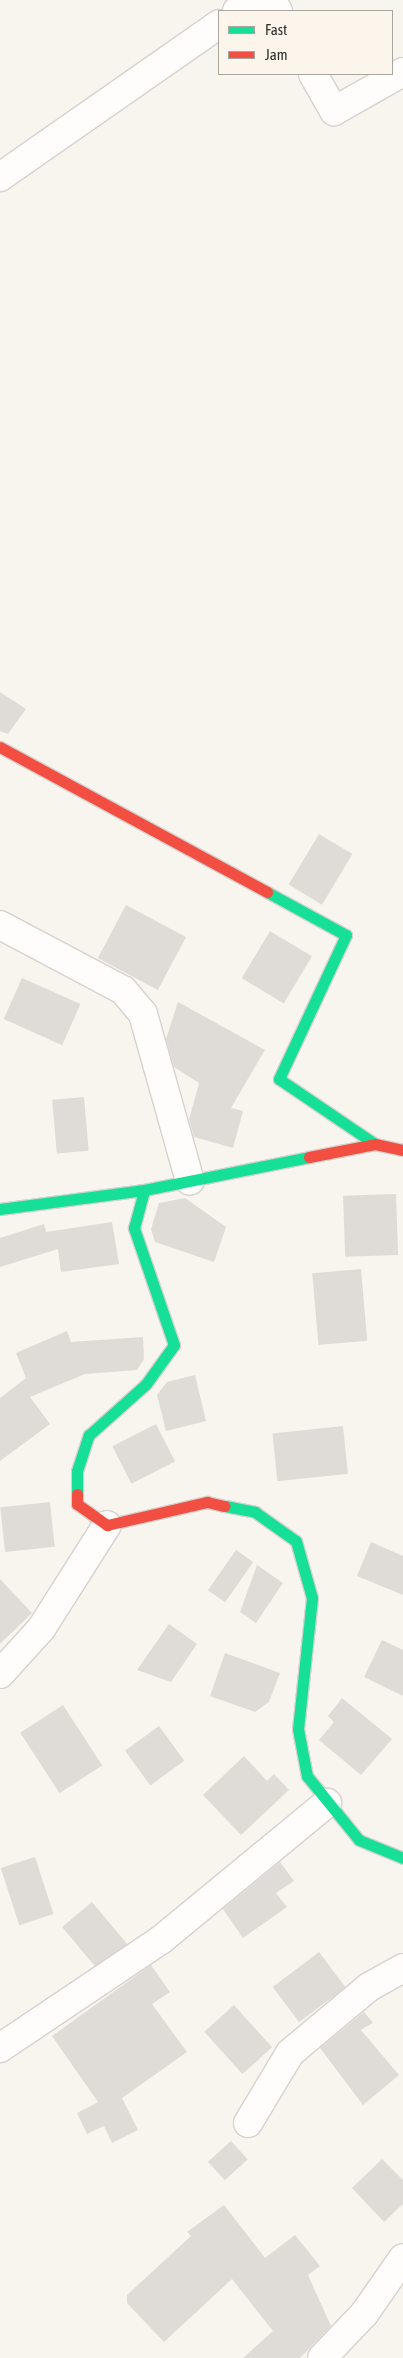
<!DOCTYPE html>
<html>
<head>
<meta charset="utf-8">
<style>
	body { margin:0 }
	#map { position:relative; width:403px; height:2358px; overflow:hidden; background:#f8f4ee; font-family:"Asap Condensed",sans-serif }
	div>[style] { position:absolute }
	.building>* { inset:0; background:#dfdcd8; transform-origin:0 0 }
	.roads { filter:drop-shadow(1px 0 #d5d2ce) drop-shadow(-1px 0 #d5d2ce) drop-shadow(0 1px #d5d2ce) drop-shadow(0 -1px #d5d2ce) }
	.street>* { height:28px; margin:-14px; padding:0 14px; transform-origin:14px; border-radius:14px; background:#fefdfc }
	.fast>* { height:11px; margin:-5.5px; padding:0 5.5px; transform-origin:5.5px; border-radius:5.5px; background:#16e098 }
	.jam>* { height:11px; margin:-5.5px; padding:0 5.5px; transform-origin:5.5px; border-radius:5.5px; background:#f24e42 }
	span { translate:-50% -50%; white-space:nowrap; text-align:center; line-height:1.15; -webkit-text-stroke:4.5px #fbf5eb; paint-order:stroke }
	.legend { position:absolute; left:218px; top:10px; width:175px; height:65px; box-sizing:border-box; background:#fbf5eb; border:1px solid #aaa59e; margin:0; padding:6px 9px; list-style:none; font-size:15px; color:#302e2a }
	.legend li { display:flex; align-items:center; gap:10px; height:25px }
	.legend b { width:25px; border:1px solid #aaa59e }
</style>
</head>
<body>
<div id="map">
	<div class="building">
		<div style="clip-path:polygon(0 692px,26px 709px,8px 734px,0 731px)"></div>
		<div style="left:319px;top:834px;width:39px;height:59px;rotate:31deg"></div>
		<div style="left:126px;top:905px;width:68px;height:60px;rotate:28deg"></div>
		<div style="left:270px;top:931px;width:49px;height:55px;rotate:31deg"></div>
		<div style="left:22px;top:978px;width:64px;height:45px;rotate:24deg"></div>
		<div style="clip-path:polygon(178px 1002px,265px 1050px,231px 1108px,243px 1111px,233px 1148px,194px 1137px,189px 1120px,199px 1083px,174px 1067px,166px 1039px)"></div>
		<div style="left:84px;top:1097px;width:54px;height:32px;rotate:85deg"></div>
		<div style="left:396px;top:1194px;width:61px;height:53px;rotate:88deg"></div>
		<div style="clip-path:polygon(185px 1198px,226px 1227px,214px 1262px,155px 1242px,151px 1229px,159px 1203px)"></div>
		<div style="clip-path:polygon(112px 1222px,119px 1264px,61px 1272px,58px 1249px,0 1267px,0 1238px,44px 1224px,46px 1232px)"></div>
		<div style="left:361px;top:1269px;width:72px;height:49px;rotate:85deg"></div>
		<div style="clip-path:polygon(67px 1331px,71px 1342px,143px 1337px,144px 1359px,137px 1370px,85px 1374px,30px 1397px,50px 1424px,0 1461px,0 1398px,26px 1378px,16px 1353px)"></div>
		<div style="clip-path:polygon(195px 1375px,206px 1421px,166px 1431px,157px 1395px,167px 1382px)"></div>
		<div style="left:156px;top:1424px;width:42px;height:49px;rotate:63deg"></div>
		<div style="left:343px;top:1426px;width:48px;height:71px;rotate:84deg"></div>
		<div style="left:50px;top:1502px;width:45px;height:50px;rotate:84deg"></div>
		<div style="clip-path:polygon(371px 1542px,403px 1556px,403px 1595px,357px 1576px)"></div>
		<div style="left:236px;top:1550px;width:21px;height:49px;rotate:35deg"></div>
		<div style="clip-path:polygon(257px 1565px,283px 1583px,256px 1623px,240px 1612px)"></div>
		<div style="clip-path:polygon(0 1579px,32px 1613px,0 1644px)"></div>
		<div style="clip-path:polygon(169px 1624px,197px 1644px,171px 1682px,137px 1670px)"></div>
		<div style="clip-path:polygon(382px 1640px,403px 1650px,403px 1696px,364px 1677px)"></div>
		<div style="clip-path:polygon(225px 1653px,280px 1673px,269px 1702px,255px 1712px,210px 1696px)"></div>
		<div style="clip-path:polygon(342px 1698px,392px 1739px,361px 1775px,319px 1740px,334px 1722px,328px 1716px)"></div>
		<div style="left:63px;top:1705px;width:72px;height:51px;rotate:57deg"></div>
		<div style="left:159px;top:1726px;width:43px;height:42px;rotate:54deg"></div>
		<div style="clip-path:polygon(244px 1756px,267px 1781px,274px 1774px,289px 1790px,241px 1835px,203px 1795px)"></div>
		<div style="left:35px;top:1857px;width:60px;height:36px;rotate:72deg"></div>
		<div style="clip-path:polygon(280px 1862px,294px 1881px,276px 1893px,287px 1907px,243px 1938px,223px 1909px)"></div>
		<div style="left:92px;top:1902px;width:55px;height:39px;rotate:50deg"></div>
		<div style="left:319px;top:1952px;width:44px;height:58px;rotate:53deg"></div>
		<div style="clip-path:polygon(151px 1965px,170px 1992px,152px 2004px,187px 2052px,122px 2098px,138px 2130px,112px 2143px,104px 2126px,87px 2134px,77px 2113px,98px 2102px,52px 2036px)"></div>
		<div style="left:234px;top:2005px;width:57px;height:40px;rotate:48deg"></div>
		<div style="clip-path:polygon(364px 2012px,373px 2023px,361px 2030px,399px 2075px,363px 2105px,320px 2048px)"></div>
		<div style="left:231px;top:2141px;width:25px;height:31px;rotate:48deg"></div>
		<div style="clip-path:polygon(382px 2159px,403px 2180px,403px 2204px,384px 2222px,352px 2188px)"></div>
		<div style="clip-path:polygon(224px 2205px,265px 2258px,295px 2235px,320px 2266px,308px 2275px,331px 2326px,300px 2358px,243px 2358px,273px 2331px,232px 2279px,164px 2342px,127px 2303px,127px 2295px,191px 2236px,187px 2232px)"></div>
	</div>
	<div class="roads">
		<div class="street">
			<div style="left:271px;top:0;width:13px;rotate:58deg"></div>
			<div style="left:237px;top:11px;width:19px;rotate:-35deg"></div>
			<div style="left:313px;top:74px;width:43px;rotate:60.4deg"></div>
			<div style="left:334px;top:111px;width:79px;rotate:-29.5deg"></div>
			<div style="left:0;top:177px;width:267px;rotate:-34.9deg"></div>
			<div style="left:0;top:925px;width:139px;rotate:27.9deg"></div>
			<div style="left:123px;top:990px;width:31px;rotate:50deg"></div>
			<div style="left:143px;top:1014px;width:173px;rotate:74.3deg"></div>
			<div style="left:0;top:1674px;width:61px;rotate:-47.7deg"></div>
			<div style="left:41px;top:1629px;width:123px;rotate:-57.6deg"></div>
			<div style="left:0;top:2048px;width:195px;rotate:-33.9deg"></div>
			<div style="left:162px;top:1939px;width:214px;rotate:-39.5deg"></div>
			<div style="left:248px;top:2123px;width:82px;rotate:-59deg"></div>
			<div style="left:290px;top:2053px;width:103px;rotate:-39.9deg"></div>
			<div style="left:369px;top:1987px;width:39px;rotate:-29deg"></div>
			<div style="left:322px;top:2358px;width:61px;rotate:-46.3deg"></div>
			<div style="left:364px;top:2314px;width:68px;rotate:-55.1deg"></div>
		</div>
		<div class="fast">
			<div style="left:267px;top:892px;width:90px;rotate:28.6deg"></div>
			<div style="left:346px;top:935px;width:159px;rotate:115deg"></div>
			<div style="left:279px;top:1079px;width:116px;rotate:34.1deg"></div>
			<div style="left:0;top:1209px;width:145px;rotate:-7.5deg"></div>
			<div style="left:144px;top:1190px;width:168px;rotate:-11.3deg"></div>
			<div style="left:77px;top:1494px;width:23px;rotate:-90deg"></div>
			<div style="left:77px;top:1471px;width:38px;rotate:-72deg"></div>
			<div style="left:89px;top:1435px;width:76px;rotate:-41.8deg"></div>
			<div style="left:146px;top:1384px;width:48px;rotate:-54.3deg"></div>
			<div style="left:174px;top:1345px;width:124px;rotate:-108.9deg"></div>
			<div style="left:134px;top:1228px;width:39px;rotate:-75deg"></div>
			<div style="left:225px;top:1506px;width:31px;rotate:11deg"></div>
			<div style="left:255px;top:1512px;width:50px;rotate:35.3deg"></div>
			<div style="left:296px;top:1541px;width:59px;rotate:74.3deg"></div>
			<div style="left:312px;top:1598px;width:132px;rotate:96.1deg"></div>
			<div style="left:298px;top:1729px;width:48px;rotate:79.2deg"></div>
			<div style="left:307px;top:1776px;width:82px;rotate:50.9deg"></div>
			<div style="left:359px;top:1840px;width:48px;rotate:22.2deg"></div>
		</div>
		<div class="jam">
			<div style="left:0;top:747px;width:304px;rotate:28.5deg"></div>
			<div style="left:309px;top:1157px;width:67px;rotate:-11.1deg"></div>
			<div style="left:375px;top:1144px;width:29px;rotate:12deg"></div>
			<div style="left:77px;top:1494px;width:10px;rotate:90deg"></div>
			<div style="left:77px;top:1504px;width:37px;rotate:35deg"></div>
			<div style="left:107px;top:1525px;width:103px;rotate:-13deg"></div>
			<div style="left:207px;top:1502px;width:18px;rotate:13deg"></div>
		</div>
	</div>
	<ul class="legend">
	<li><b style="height:6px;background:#16e098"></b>Fast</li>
	<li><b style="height:6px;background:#f24e42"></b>Jam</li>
	</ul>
</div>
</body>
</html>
